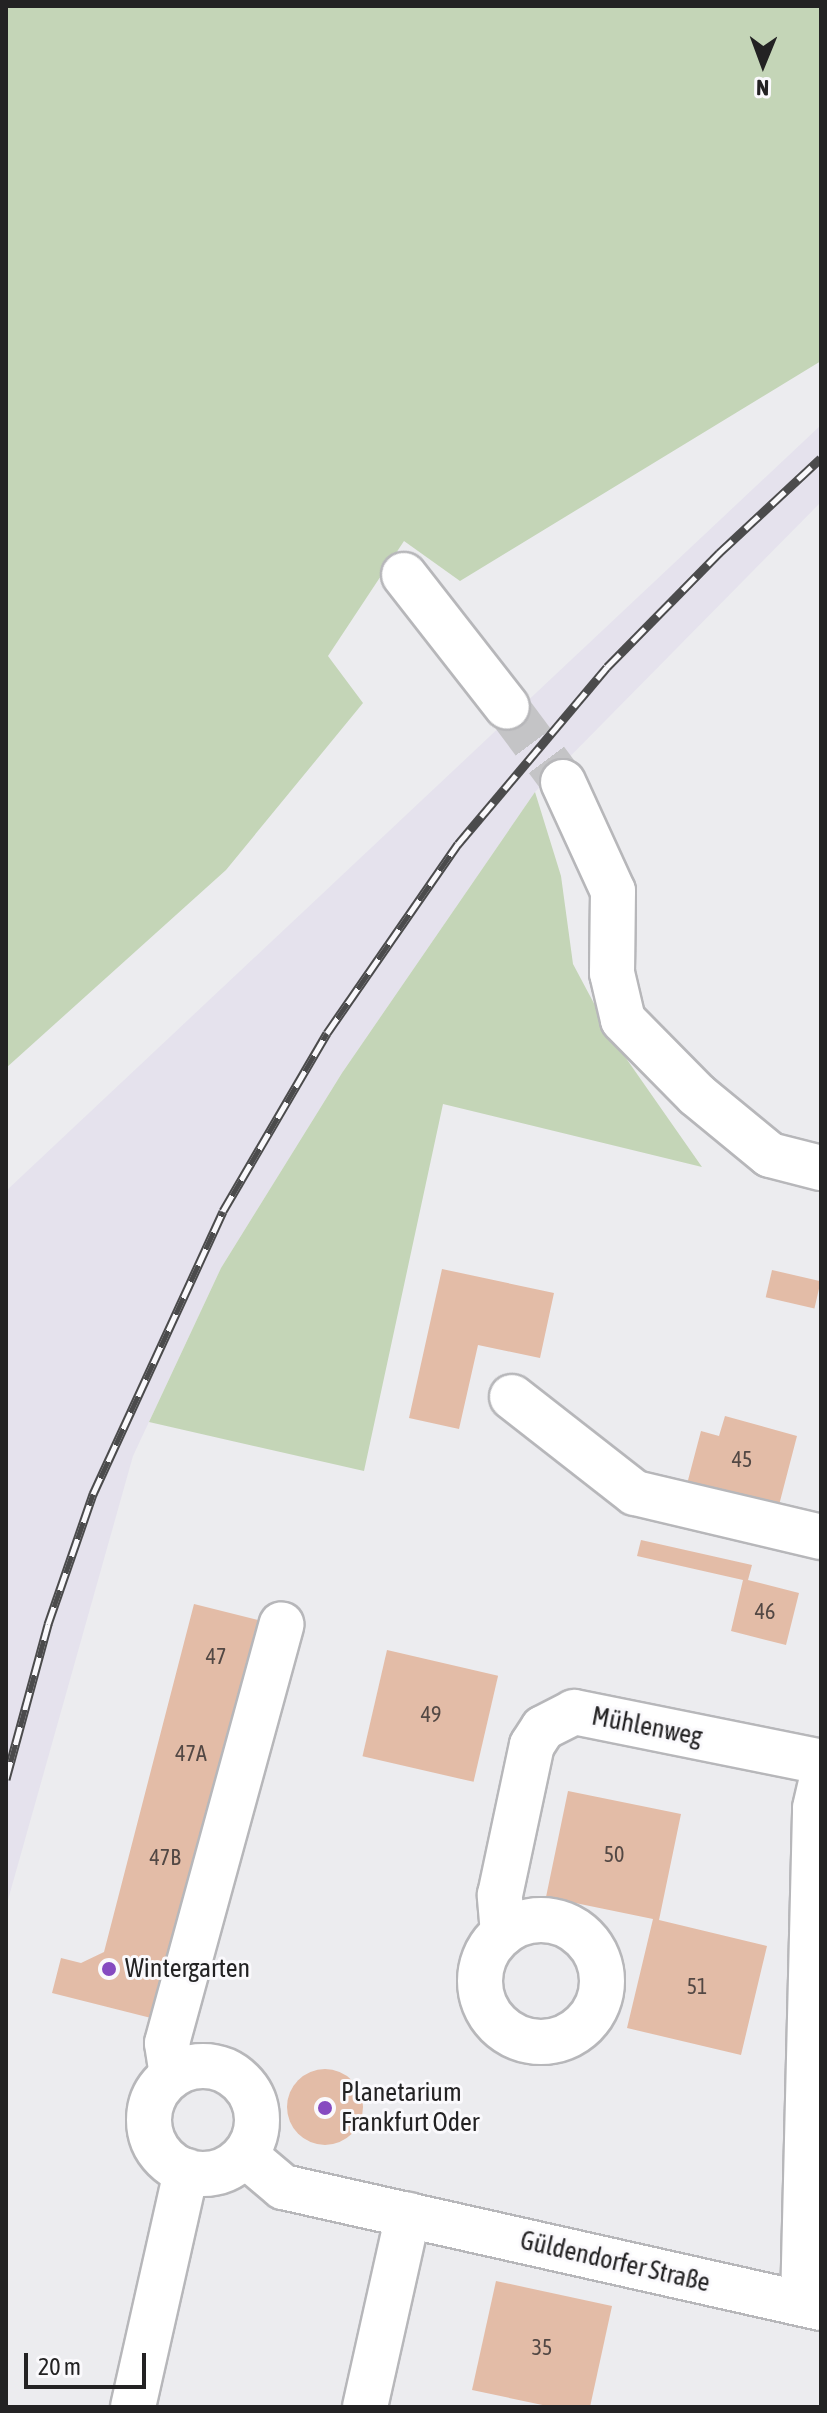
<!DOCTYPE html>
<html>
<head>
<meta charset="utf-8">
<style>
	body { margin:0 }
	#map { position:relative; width:827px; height:2413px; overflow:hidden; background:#ececef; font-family:"Asap Condensed",sans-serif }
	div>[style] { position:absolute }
	.built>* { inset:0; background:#e5e2ed }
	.green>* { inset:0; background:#c4d5b7 }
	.building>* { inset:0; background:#e3bca7; transform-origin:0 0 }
	.round { border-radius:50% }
	.minor-tunnel>* { height:44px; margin-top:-22px; transform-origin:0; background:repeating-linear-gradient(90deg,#c4c4c6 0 44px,transparent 0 66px) }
	.roads { filter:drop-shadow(2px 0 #b7b7ba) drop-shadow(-2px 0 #b7b7ba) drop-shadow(0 2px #b7b7ba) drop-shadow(0 -2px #b7b7ba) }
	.minor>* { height:44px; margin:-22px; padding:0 22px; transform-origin:22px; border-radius:22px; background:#fff }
	.minor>.ring { margin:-22px; padding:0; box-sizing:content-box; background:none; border:44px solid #fff; border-radius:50% }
	.rail>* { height:9px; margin-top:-4.5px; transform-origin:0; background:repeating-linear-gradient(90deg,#faf9fc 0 18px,#4b4b4c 0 36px); box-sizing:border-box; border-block:2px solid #4b4b4c }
	.dots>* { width:22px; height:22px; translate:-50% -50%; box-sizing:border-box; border:4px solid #faf9fc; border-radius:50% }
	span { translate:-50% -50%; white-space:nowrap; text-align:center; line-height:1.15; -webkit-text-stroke:6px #faf9fc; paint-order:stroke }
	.number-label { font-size:22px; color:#534844 }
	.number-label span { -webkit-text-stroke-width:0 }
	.street-label { font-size:26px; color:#232223 }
	.poi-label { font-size:26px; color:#232223 }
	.left { translate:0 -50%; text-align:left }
	.frame { position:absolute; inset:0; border:8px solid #232223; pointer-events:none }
	.north { position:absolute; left:723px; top:24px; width:80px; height:80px; -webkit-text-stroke:6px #faf9fc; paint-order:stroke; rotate:181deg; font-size:22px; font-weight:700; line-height:32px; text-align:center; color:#232223 }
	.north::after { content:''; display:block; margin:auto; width:28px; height:36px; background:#232223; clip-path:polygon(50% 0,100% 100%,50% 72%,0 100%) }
	.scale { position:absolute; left:24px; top:2353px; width:122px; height:36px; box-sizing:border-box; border:4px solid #232223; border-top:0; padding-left:10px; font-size:24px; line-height:28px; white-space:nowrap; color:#232223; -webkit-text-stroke:6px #faf9fc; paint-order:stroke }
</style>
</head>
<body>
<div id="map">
	<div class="built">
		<div style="clip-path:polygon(821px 425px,821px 502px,535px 792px,342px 1073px,221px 1268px,133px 1456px,6px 1907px,6px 1191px)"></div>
	</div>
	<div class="green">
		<div style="clip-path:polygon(6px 6px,821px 6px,821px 361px,460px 581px,404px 541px,328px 656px,363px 703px,226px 870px,6px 1068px)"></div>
		<div style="clip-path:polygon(535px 792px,561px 876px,573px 964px,614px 1041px,702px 1167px,443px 1104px,364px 1471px,149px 1422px,221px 1268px,342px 1073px)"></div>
	</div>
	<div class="building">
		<div style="clip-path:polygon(442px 1269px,554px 1293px,540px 1358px,478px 1345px,459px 1429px,409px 1418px)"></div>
		<div style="left:772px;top:1270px;width:50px;height:28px;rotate:13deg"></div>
		<div style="clip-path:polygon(725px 1416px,797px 1436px,778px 1509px,687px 1484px,701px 1431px,719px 1436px)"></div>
		<div style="clip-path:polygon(641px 1540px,752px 1565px,748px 1580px,799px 1593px,786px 1645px,731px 1631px,743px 1580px,637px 1556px)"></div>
		<div style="clip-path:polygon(194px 1604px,262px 1621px,159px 2020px,52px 1993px,61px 1958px,81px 1963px,104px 1952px)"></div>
		<div style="left:387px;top:1650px;width:114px;height:109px;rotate:13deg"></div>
		<div style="clip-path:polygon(568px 1791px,681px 1814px,659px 1920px,767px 1946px,741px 2055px,627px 2028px,653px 1919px,546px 1897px)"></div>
		<div class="round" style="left:287px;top:2069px;width:76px;height:76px"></div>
		<div style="clip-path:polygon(496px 2281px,612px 2306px,590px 2407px,552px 2407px,472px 2390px)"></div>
	</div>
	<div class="minor-tunnel">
		<div style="left:507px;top:707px;width:94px;rotate:53.3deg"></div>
	</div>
	<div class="roads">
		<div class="minor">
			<div style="left:404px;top:575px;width:167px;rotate:52deg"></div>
			<div style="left:563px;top:782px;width:120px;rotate:65.4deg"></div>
			<div style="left:613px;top:891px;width:82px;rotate:90.7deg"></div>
			<div style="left:612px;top:973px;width:48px;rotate:76.8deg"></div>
			<div style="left:623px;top:1020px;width:105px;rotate:45.4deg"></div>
			<div style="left:697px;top:1095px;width:94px;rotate:39.4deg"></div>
			<div style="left:770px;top:1155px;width:53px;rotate:14.3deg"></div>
			<div style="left:512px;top:1397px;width:156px;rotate:38deg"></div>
			<div style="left:635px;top:1493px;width:191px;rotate:13.3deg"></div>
			<div class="ring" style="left:480px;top:1920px;width:78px;height:78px"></div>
			<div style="left:503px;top:1933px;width:38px;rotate:-95deg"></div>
			<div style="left:500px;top:1895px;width:153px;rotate:-78deg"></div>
			<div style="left:532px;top:1745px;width:20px;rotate:-57deg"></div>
			<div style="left:543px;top:1728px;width:35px;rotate:-27deg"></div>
			<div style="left:574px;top:1712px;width:252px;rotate:11.4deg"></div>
			<div class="ring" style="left:149px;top:2066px;width:64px;height:64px"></div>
			<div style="left:172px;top:2075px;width:32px;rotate:-99deg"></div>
			<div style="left:167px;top:2043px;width:434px;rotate:-74.7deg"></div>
			<div style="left:245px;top:2155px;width:50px;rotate:40.1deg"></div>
			<div style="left:283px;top:2187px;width:551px;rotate:12.68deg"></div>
			<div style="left:803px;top:2304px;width:496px;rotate:-88.6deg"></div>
			<div style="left:815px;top:1808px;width:27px;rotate:-77deg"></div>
			<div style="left:133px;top:2407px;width:242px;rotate:-77.3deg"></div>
			<div style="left:365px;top:2407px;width:197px;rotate:-77.4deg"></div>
		</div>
	</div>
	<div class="rail">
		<div style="left:6px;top:1779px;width:161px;rotate:-74.8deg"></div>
		<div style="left:48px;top:1624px;width:138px;rotate:-70.9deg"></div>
		<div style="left:93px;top:1494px;width:311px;rotate:-65.3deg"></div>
		<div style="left:223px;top:1211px;width:206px;rotate:-59.7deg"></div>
		<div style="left:327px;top:1033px;width:230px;rotate:-55.3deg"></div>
		<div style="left:458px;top:844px;width:231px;rotate:-49.9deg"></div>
		<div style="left:607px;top:667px;width:160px;rotate:-45.5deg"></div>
		<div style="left:719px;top:553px;width:139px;rotate:-43deg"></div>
	</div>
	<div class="dots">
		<div style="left:109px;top:1969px;background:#864ac0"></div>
		<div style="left:325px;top:2108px;background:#864ac0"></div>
	</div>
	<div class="number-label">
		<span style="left:742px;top:1460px">45</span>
		<span style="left:765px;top:1612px">46</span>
		<span style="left:216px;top:1657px">47</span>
		<span style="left:431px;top:1715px">49</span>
		<span style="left:191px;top:1754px">47A</span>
		<span style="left:614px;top:1855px">50</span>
		<span style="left:165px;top:1858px">47B</span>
		<span style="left:697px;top:1987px">51</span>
		<span style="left:542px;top:2348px">35</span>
	</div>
	<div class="street-label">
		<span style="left:647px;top:1727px;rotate:11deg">Mühlenweg</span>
		<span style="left:615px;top:2262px;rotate:13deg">Güldendorfer Straße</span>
	</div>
	<div class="poi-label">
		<span class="left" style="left:125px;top:1969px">Wintergarten</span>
		<span class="left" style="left:341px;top:2108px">Planetarium<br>Frankfurt Oder</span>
	</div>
	<div class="frame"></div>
	<div class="north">N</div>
	<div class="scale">20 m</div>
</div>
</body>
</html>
